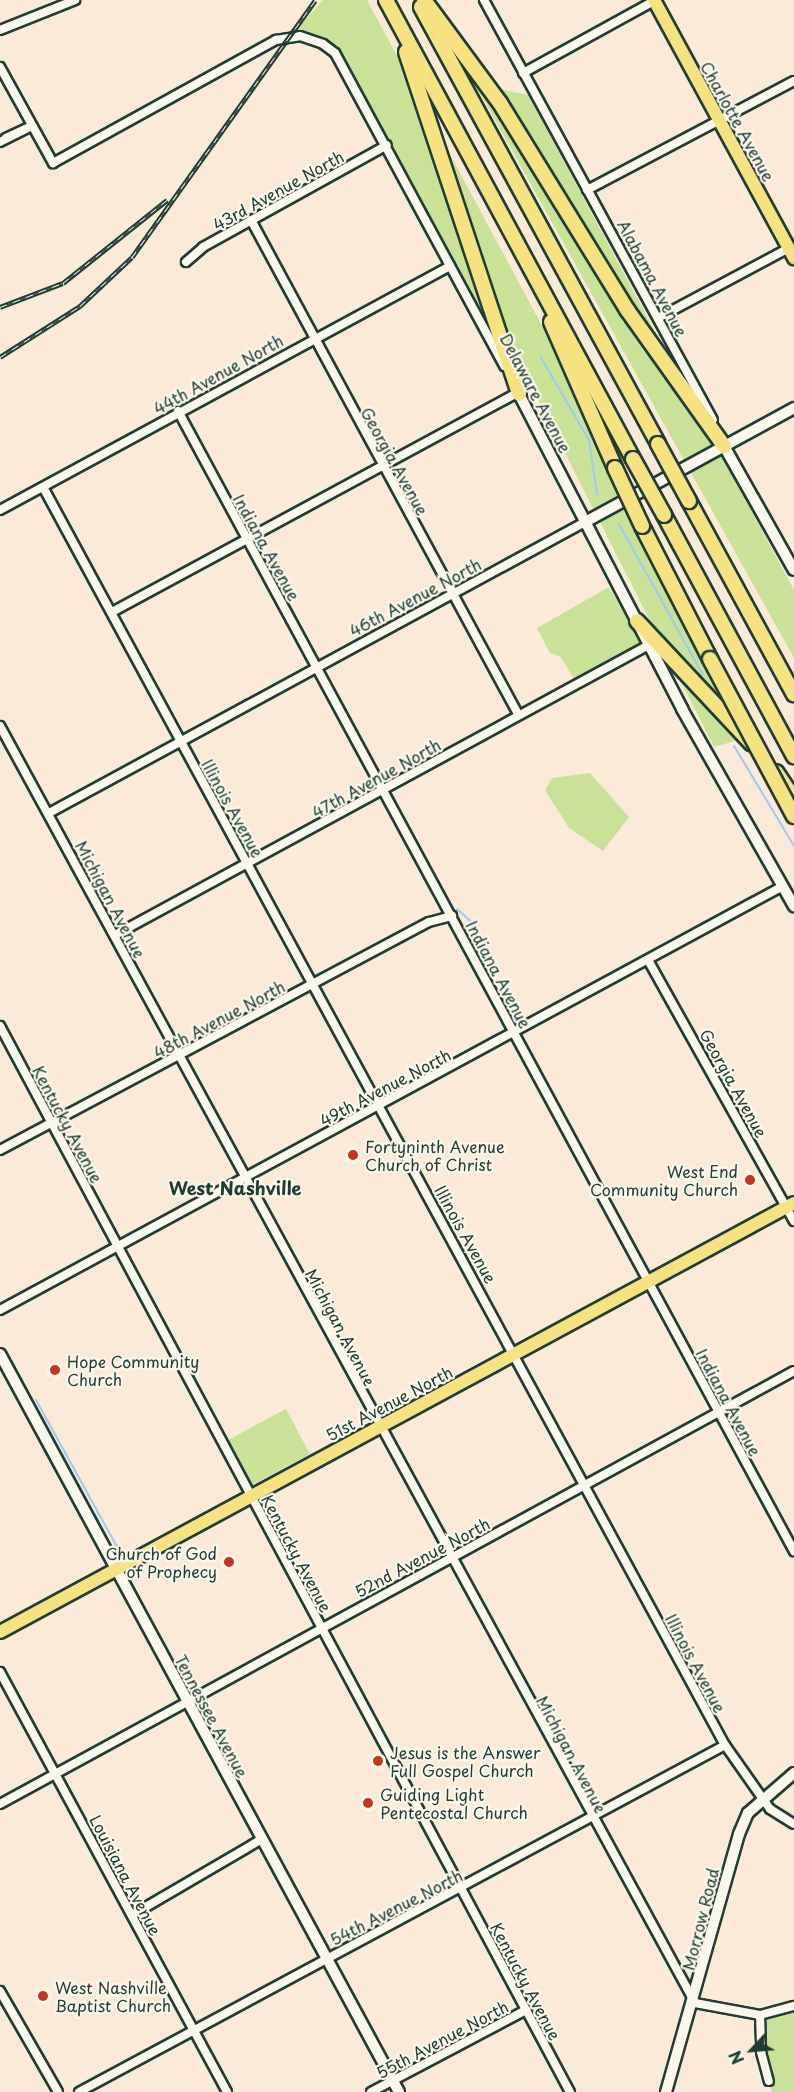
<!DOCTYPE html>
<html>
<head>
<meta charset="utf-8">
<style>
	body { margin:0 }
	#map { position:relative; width:794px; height:2092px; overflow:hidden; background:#faead7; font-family:"Playpen Sans",sans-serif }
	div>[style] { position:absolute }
	.green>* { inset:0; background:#cae297; transform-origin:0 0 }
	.stream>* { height:2px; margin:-1px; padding:0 1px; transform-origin:1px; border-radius:1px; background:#9cc9f7 }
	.roads { filter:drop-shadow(2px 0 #1f3d34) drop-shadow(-2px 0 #1f3d34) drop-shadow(0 2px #1f3d34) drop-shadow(0 -2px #1f3d34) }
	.street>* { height:8px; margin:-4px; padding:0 4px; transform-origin:4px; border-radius:4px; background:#fbf7ec }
	.secondary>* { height:10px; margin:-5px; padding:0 5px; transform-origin:5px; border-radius:5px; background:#fbf7ec }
	.primary>* { height:12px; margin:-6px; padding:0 6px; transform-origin:6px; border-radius:6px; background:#f6e281 }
	.highway>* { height:14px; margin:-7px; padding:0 7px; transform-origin:7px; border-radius:7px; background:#f6e281 }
	.rail>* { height:4.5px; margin-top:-2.25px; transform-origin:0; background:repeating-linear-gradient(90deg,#fbf7ec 0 7px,#1f3d34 0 14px); box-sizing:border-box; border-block:2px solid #1f3d34 }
	.bridges { filter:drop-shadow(2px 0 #1f3d34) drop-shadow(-2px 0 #1f3d34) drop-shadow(0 2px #1f3d34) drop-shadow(0 -2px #1f3d34) }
	.highway-bridge>* { height:14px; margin:-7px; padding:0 7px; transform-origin:7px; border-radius:7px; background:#f6e281 }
	.dots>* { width:16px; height:16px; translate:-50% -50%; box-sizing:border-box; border:3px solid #fbf7ec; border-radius:50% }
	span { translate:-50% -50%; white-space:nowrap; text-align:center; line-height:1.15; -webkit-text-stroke:4.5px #fbf7ec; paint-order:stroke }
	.street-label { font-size:16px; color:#1f3d34 }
	.poi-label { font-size:16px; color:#1f3d34 }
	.left { translate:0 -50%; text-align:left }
	.right { translate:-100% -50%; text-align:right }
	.neighbourhood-label { font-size:18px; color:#1f3d34; font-weight:700 }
	.north { position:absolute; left:722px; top:2020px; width:60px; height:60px; -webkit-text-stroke:4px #fbf7ec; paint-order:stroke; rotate:244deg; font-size:16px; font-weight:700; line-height:24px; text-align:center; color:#1f3d34 }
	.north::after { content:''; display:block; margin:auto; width:21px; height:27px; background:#1f3d34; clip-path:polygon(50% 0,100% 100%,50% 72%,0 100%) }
</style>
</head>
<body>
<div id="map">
	<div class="green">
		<div style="clip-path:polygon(323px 0,367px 0,561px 361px,647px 551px,742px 739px,714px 747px,533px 390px,495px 334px,338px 46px,290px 36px)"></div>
		<div style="clip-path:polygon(475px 84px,528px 95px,794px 590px,794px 658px)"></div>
		<div style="clip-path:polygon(609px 587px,641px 643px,574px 679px,561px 657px,550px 653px,537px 628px)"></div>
		<div style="clip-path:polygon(590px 773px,629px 817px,603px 851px,569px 828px,545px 790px,552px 778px)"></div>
		<div style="left:286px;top:1409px;width:51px;height:67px;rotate:62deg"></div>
		<div style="clip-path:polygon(794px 2006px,794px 2092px,772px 2092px,764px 2069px,760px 2015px)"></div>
	</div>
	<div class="stream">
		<div style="left:541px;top:358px;width:95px;rotate:59.7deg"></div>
		<div style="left:589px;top:440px;width:55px;rotate:81.6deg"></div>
		<div style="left:619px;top:524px;width:171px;rotate:60.9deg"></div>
		<div style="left:734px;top:746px;width:117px;rotate:59deg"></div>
		<div style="left:457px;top:909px;width:24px;rotate:42deg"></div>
		<div style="left:36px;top:1400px;width:168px;rotate:61.1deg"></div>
	</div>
	<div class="roads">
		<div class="street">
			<div style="left:484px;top:0;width:478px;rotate:61.4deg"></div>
			<div style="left:0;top:30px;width:81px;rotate:-21.8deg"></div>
			<div style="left:0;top:67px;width:110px;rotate:61.1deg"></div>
			<div style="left:53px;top:163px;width:255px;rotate:-28.9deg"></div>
			<div style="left:276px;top:40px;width:24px;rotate:-9deg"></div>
			<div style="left:300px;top:36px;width:24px;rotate:19deg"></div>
			<div style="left:323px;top:44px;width:15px;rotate:37deg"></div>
			<div style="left:335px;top:53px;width:356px;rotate:61.6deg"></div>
			<div style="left:523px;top:73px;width:152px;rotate:-28.8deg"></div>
			<div style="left:6px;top:138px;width:21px;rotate:-25deg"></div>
			<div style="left:0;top:142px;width:36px;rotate:-27deg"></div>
			<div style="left:587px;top:190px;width:234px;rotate:-27.8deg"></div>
			<div style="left:251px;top:220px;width:562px;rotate:61.61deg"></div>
			<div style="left:186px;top:262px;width:23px;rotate:-41deg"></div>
			<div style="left:203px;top:247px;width:210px;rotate:-29deg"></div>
			<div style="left:658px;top:318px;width:149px;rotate:-28.1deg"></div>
			<div style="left:178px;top:411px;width:1296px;rotate:61.62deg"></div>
			<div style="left:43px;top:487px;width:1431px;rotate:61.54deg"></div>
			<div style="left:725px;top:1745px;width:78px;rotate:54.9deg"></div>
			<div style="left:770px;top:1809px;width:28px;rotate:32deg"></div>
			<div style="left:0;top:510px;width:512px;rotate:-28.47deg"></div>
			<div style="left:112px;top:612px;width:463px;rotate:-28.4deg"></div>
			<div style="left:0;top:726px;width:1454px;rotate:61.44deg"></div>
			<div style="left:695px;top:2003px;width:66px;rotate:10.5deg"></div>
			<div style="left:760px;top:2015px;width:35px;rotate:-15deg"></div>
			<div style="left:49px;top:813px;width:612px;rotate:-28.49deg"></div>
			<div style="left:115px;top:935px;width:608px;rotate:-28.51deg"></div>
			<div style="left:648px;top:960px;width:299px;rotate:60.8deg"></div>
			<div style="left:0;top:1026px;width:1209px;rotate:61.87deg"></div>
			<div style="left:0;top:1150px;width:486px;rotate:-28deg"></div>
			<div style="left:429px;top:922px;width:24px;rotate:-15deg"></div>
			<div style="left:0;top:1310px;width:890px;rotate:-28.44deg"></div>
			<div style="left:0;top:1672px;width:477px;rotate:61.6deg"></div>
			<div style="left:0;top:1804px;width:904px;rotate:-28.61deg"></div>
			<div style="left:132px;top:1915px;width:151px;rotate:-30.3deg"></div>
			<div style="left:0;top:1991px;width:116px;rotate:60.1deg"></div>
			<div style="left:760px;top:2015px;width:37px;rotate:88deg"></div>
			<div style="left:761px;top:2052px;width:30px;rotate:75deg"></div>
			<div style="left:79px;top:2092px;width:733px;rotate:-28.24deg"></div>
			<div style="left:371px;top:2092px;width:175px;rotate:-27.9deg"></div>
		</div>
		<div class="secondary">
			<div style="left:519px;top:394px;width:355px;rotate:62.6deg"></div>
			<div style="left:682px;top:709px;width:227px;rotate:60.4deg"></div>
			<div style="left:724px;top:446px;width:142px;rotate:60.6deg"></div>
			<div style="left:587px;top:521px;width:236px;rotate:-28.6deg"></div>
			<div style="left:0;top:1354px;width:839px;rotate:61.6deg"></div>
			<div style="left:666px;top:2092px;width:268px;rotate:-74.2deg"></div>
			<div style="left:739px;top:1834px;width:23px;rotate:-67deg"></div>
			<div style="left:748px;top:1813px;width:61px;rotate:-41deg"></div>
		</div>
		<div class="primary">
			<div style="left:654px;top:0;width:294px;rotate:61.5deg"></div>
			<div style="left:0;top:1632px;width:902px;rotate:-28.38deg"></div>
		</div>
		<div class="highway">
			<div style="left:386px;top:0;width:521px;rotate:61.71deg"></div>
			<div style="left:424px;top:0;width:128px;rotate:53.6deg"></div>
			<div style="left:500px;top:103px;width:244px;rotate:58.4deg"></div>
			<div style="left:628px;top:311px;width:166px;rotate:54.6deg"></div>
			<div style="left:421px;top:7px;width:497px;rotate:61.5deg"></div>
			<div style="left:406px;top:52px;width:360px;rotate:71.7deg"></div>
			<div style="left:551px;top:322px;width:159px;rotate:66.3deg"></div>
			<div style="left:689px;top:501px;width:220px;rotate:61.5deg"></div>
			<div style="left:664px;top:515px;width:274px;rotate:61.7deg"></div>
			<div style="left:642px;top:526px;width:149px;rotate:62.9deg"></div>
			<div style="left:637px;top:621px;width:168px;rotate:46.9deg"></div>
			<div style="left:776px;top:772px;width:32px;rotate:56deg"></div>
		</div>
	</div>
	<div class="rail">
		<div style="left:0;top:307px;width:67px;rotate:-20.9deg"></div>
		<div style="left:63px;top:283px;width:133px;rotate:-38.6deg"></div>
		<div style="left:0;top:357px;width:95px;rotate:-32.5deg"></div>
		<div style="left:80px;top:306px;width:71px;rotate:-43.3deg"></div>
		<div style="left:132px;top:257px;width:315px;rotate:-54.5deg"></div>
	</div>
	<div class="bridges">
		<div class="highway-bridge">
			<div style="left:658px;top:444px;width:65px;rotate:61.5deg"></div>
			<div style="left:633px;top:459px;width:64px;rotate:61deg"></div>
			<div style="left:615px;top:468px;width:64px;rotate:65deg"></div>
			<div style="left:710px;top:659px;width:178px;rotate:61.9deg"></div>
		</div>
	</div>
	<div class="dots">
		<div style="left:353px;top:1155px;background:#c8321e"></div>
		<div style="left:750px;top:1180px;background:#c8321e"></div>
		<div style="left:55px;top:1370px;background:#c8321e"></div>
		<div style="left:229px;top:1562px;background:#c8321e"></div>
		<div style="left:378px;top:1761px;background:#c8321e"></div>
		<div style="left:368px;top:1803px;background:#c8321e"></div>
		<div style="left:43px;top:1996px;background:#c8321e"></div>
	</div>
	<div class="street-label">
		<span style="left:738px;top:121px;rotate:61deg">Charlotte Avenue</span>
		<span style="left:278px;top:190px;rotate:-29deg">43rd Avenue North</span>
		<span style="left:653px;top:278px;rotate:62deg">Alabama Avenue</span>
		<span style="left:218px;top:374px;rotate:-29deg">44th Avenue North</span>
		<span style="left:536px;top:393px;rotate:62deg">Delaware Avenue</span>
		<span style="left:395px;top:461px;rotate:61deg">Georgia Avenue</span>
		<span style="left:267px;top:547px;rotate:61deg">Indiana Avenue</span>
		<span style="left:415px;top:597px;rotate:-28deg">46th Avenue North</span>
		<span style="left:376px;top:778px;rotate:-29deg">47th Avenue North</span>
		<span style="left:233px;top:808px;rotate:61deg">Illinois Avenue</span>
		<span style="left:111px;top:899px;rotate:62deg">Michigan Avenue</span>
		<span style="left:499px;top:974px;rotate:62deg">Indiana Avenue</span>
		<span style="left:219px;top:1019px;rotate:-28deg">48th Avenue North</span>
		<span style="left:734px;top:1083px;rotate:61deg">Georgia Avenue</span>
		<span style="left:385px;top:1087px;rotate:-28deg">49th Avenue North</span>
		<span style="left:68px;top:1124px;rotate:62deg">Kentucky Avenue</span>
		<span style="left:466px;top:1234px;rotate:61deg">Illinois Avenue</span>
		<span style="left:341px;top:1327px;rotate:62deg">Michigan Avenue</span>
		<span style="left:729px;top:1402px;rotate:62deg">Indiana Avenue</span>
		<span style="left:389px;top:1403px;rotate:-28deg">51st Avenue North</span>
		<span style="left:297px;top:1553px;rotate:62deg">Kentucky Avenue</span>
		<span style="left:422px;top:1557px;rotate:-28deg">52nd Avenue North</span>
		<span style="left:696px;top:1663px;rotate:62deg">Illinois Avenue</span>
		<span style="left:212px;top:1716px;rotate:62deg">Tennessee Avenue</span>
		<span style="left:572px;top:1754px;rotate:62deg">Michigan Avenue</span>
		<span style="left:126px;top:1875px;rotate:62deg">Louisiana Avenue</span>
		<span style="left:396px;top:1907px;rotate:-27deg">54th Avenue North</span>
		<span style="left:700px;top:1919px;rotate:-76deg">Morrow Road</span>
		<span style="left:526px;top:1981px;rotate:62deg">Kentucky Avenue</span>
		<span style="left:442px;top:2039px;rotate:-28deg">55th Avenue North</span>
	</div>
	<div class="poi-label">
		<span class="left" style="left:365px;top:1155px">Fortyninth Avenue<br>Church of Christ</span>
		<span class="right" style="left:738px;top:1180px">West End<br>Community Church</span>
		<span class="left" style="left:67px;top:1370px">Hope Community<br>Church</span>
		<span class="right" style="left:217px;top:1562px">Church of God<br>of Prophecy</span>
		<span class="left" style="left:390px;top:1761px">Jesus is the Answer<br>Full Gospel Church</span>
		<span class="left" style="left:380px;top:1803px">Guiding Light<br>Pentecostal Church</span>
		<span class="left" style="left:55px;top:1996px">West Nashville<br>Baptist Church</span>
	</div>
	<div class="neighbourhood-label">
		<span style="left:235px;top:1188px">West Nashville</span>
	</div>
	<div class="north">N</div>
</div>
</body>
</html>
